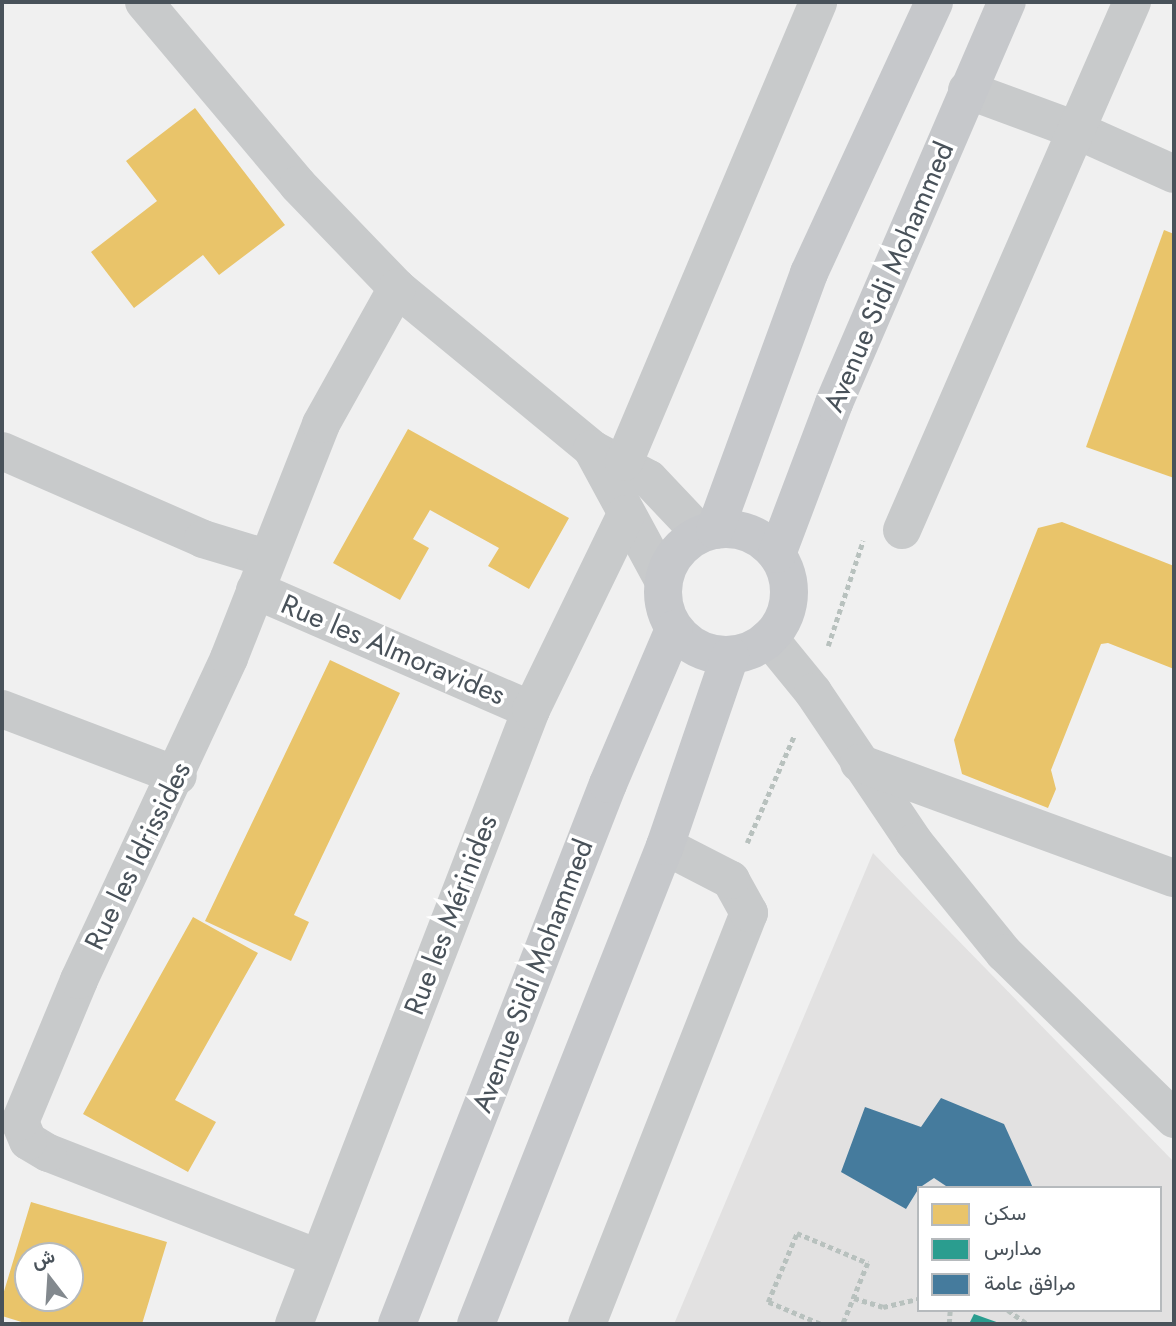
<!DOCTYPE html>
<html>
<head>
<meta charset="utf-8">
<style>
	body { margin:0 }
	#map { position:relative; width:1176px; height:1326px; overflow:hidden; background:#f0f0f0; font-family:Jost,Vazirmatn,sans-serif }
	div>[style] { position:absolute }
	.education>* { inset:0; background:#e2e1e1 }
	.homes>* { inset:0; background:#e9c46a }
	.schools>* { inset:0; background:#2a9d8f }
	.public>* { inset:0; background:#457b9d }
	.path>* { height:4.5px; margin-top:-2.25px; transform-origin:0; background:repeating-linear-gradient(90deg,#b8c1be 0 5px,transparent 0 8.5px) }
	.minor>* { height:38px; margin:-19px; padding:0 19px; transform-origin:19px; border-radius:19px; background:#c8cacb }
	.major>* { height:38px; margin:-19px; padding:0 19px; transform-origin:19px; border-radius:19px; background:#c6c8cb }
	.major>.ring { margin:-19px; padding:0; box-sizing:content-box; background:none; border:38px solid #c6c8cb; border-radius:50% }
	span { translate:-50% -50%; white-space:nowrap; text-align:center; line-height:1.15; -webkit-text-stroke:7px #fff; paint-order:stroke }
	.street-label { font-size:28px; color:#49525a }
	.frame { position:absolute; inset:0; border:4px solid #49525a; pointer-events:none }
	.legend { position:absolute; left:917px; top:1186px; width:245px; height:126px; box-sizing:border-box; background:#fff; border:2px solid #b6babd; margin:0; padding:9px 12px; list-style:none; font-size:21px; color:#49525a }
	.legend li { display:flex; align-items:center; gap:14px; height:35px }
	.legend b { width:35px; border:2px solid #b6babd }
	.north { position:absolute; left:14px; top:1242px; width:70px; height:70px; box-sizing:border-box; background:#fff; border:2px solid #b6babd; border-radius:50%; rotate:343deg; font-size:19px; font-weight:700; line-height:28px; text-align:center; color:#49525a }
	.north::after { content:''; display:block; margin:auto; width:24px; height:32px; background:#83898e; clip-path:polygon(50% 0,100% 100%,50% 72%,0 100%) }
</style>
</head>
<body>
<div id="map">
	<div class="education">
		<div style="clip-path:polygon(evenodd,873px 853px,1174px 1162px,1174px 1324px,674px 1324px,873px 853px,919px 1188px,1160px 1188px,1160px 1310px,919px 1310px,919px 1188px)"></div>
	</div>
	<div class="homes">
		<div style="clip-path:polygon(195px 108px,285px 225px,219px 275px,203px 255px,134px 308px,91px 252px,157px 201px,126px 161px)"></div>
		<div style="clip-path:polygon(1164px 230px,1174px 234px,1174px 478px,1086px 447px)"></div>
		<div style="clip-path:polygon(408px 429px,569px 518px,529px 589px,488px 566px,499px 548px,430px 510px,413px 539px,429px 548px,400px 600px,333px 563px)"></div>
		<div style="clip-path:polygon(1062px 522px,1174px 566px,1174px 669px,1108px 643px,1101px 644px,1051px 770px,1056px 789px,1048px 808px,962px 774px,954px 740px,1038px 528px)"></div>
		<div style="clip-path:polygon(330px 660px,400px 693px,294px 915px,309px 922px,291px 961px,205px 921px)"></div>
		<div style="clip-path:polygon(193px 917px,258px 953px,175px 1100px,216px 1122px,188px 1172px,83px 1114px)"></div>
		<div style="clip-path:polygon(evenodd,31px 1202px,167px 1242px,142px 1324px,28px 1324px,2px 1316px,2px 1298px,31px 1202px,28px 1256px,70px 1256px,70px 1298px,28px 1298px,28px 1256px)"></div>
	</div>
	<div class="schools">
		<div style="clip-path:polygon(974px 1314px,1002px 1324px,969px 1324px)"></div>
	</div>
	<div class="public">
		<div style="clip-path:polygon(941px 1098px,1004px 1124px,1033px 1188px,949px 1188px,934px 1178px,919px 1188px,906px 1209px,841px 1172px,865px 1107px,921px 1127px)"></div>
	</div>
	<div class="path">
		<div style="left:828px;top:646px;width:111px;rotate:-71.6deg"></div>
		<div style="left:747px;top:843px;width:117px;rotate:-66.3deg"></div>
		<div style="left:854px;top:1298px;width:30px;rotate:17deg"></div>
		<div style="left:883px;top:1307px;width:37px;rotate:-13deg"></div>
		<div style="left:1008px;top:1310px;width:24px;rotate:36deg"></div>
		<div style="left:820px;top:1324px;width:56px;rotate:-157.1deg"></div>
		<div style="left:768px;top:1302px;width:75px;rotate:-67.2deg"></div>
		<div style="left:797px;top:1233px;width:77px;rotate:22.9deg"></div>
		<div style="left:868px;top:1263px;width:66px;rotate:112.3deg"></div>
		<div style="left:949px;top:1324px;width:14px;rotate:-86deg"></div>
	</div>
	<div class="minor">
		<div style="left:144px;top:2px;width:239px;rotate:49.9deg"></div>
		<div style="left:298px;top:185px;width:143px;rotate:46.1deg"></div>
		<div style="left:397px;top:288px;width:253px;rotate:39.5deg"></div>
		<div style="left:592px;top:449px;width:64px;rotate:27.8deg"></div>
		<div style="left:649px;top:479px;width:74px;rotate:46.6deg"></div>
		<div style="left:967px;top:90px;width:116px;rotate:20.2deg"></div>
		<div style="left:1076px;top:130px;width:107px;rotate:24.2deg"></div>
		<div style="left:592px;top:449px;width:149px;rotate:61.5deg"></div>
		<div style="left:2px;top:451px;width:219px;rotate:23.6deg"></div>
		<div style="left:203px;top:539px;width:66px;rotate:16.8deg"></div>
		<div style="left:624px;top:462px;width:499px;rotate:-67.1deg"></div>
		<div style="left:902px;top:530px;width:576px;rotate:-66.46deg"></div>
		<div style="left:255px;top:590px;width:301px;rotate:23.5deg"></div>
		<div style="left:769px;top:638px;width:70px;rotate:50.8deg"></div>
		<div style="left:813px;top:692px;width:181px;rotate:56deg"></div>
		<div style="left:914px;top:842px;width:143px;rotate:51deg"></div>
		<div style="left:1004px;top:953px;width:238px;rotate:44.3deg"></div>
		<div style="left:2px;top:709px;width:188px;rotate:20.8deg"></div>
		<div style="left:859px;top:763px;width:335px;rotate:20.1deg"></div>
		<div style="left:318px;top:1258px;width:290px;rotate:-158.7deg"></div>
		<div style="left:48px;top:1153px;width:23px;rotate:-149deg"></div>
		<div style="left:28px;top:1141px;width:21px;rotate:-113deg"></div>
		<div style="left:20px;top:1122px;width:154px;rotate:-67.4deg"></div>
		<div style="left:79px;top:980px;width:355px;rotate:-65deg"></div>
		<div style="left:229px;top:658px;width:251px;rotate:-68.5deg"></div>
		<div style="left:321px;top:424px;width:156px;rotate:-60.8deg"></div>
		<div style="left:294px;top:1324px;width:658px;rotate:-68.89deg"></div>
		<div style="left:531px;top:710px;width:218px;rotate:-64.1deg"></div>
		<div style="left:587px;top:1324px;width:442px;rotate:-68.5deg"></div>
		<div style="left:749px;top:913px;width:38px;rotate:-119deg"></div>
		<div style="left:731px;top:880px;width:74px;rotate:-152.7deg"></div>
	</div>
	<div class="major">
		<div class="ring" style="left:663px;top:529px;width:88px;height:88px"></div>
		<div style="left:715px;top:530px;width:274px;rotate:-69.9deg"></div>
		<div style="left:809px;top:273px;width:298px;rotate:-65.2deg"></div>
		<div style="left:777px;top:554px;width:161px;rotate:-69.3deg"></div>
		<div style="left:834px;top:403px;width:437px;rotate:-66.7deg"></div>
		<div style="left:397px;top:1324px;width:580px;rotate:-68.66deg"></div>
		<div style="left:608px;top:784px;width:168px;rotate:-66.9deg"></div>
		<div style="left:476px;top:1324px;width:514px;rotate:-68.43deg"></div>
		<div style="left:665px;top:846px;width:201px;rotate:-71.1deg"></div>
	</div>
	<div class="street-label">
		<span style="left:889px;top:277px;rotate:-67deg">Avenue Sidi Mohammed</span>
		<span style="left:393px;top:650px;rotate:23deg">Rue les Almoravides</span>
		<span style="left:138px;top:856px;rotate:-64deg">Rue les Idrissides</span>
		<span style="left:451px;top:915px;rotate:-69deg">Rue les Mérinides</span>
		<span style="left:533px;top:976px;rotate:-69deg">Avenue Sidi Mohammed</span>
	</div>
	<div class="frame"></div>
	<ul class="legend">
	<li><b style="height:19px;background:#e9c46a"></b>سكن</li>
	<li><b style="height:19px;background:#2a9d8f"></b>مدارس</li>
	<li><b style="height:19px;background:#457b9d"></b>مرافق عامة</li>
	</ul>
	<div class="north">ش</div>
</div>
</body>
</html>
